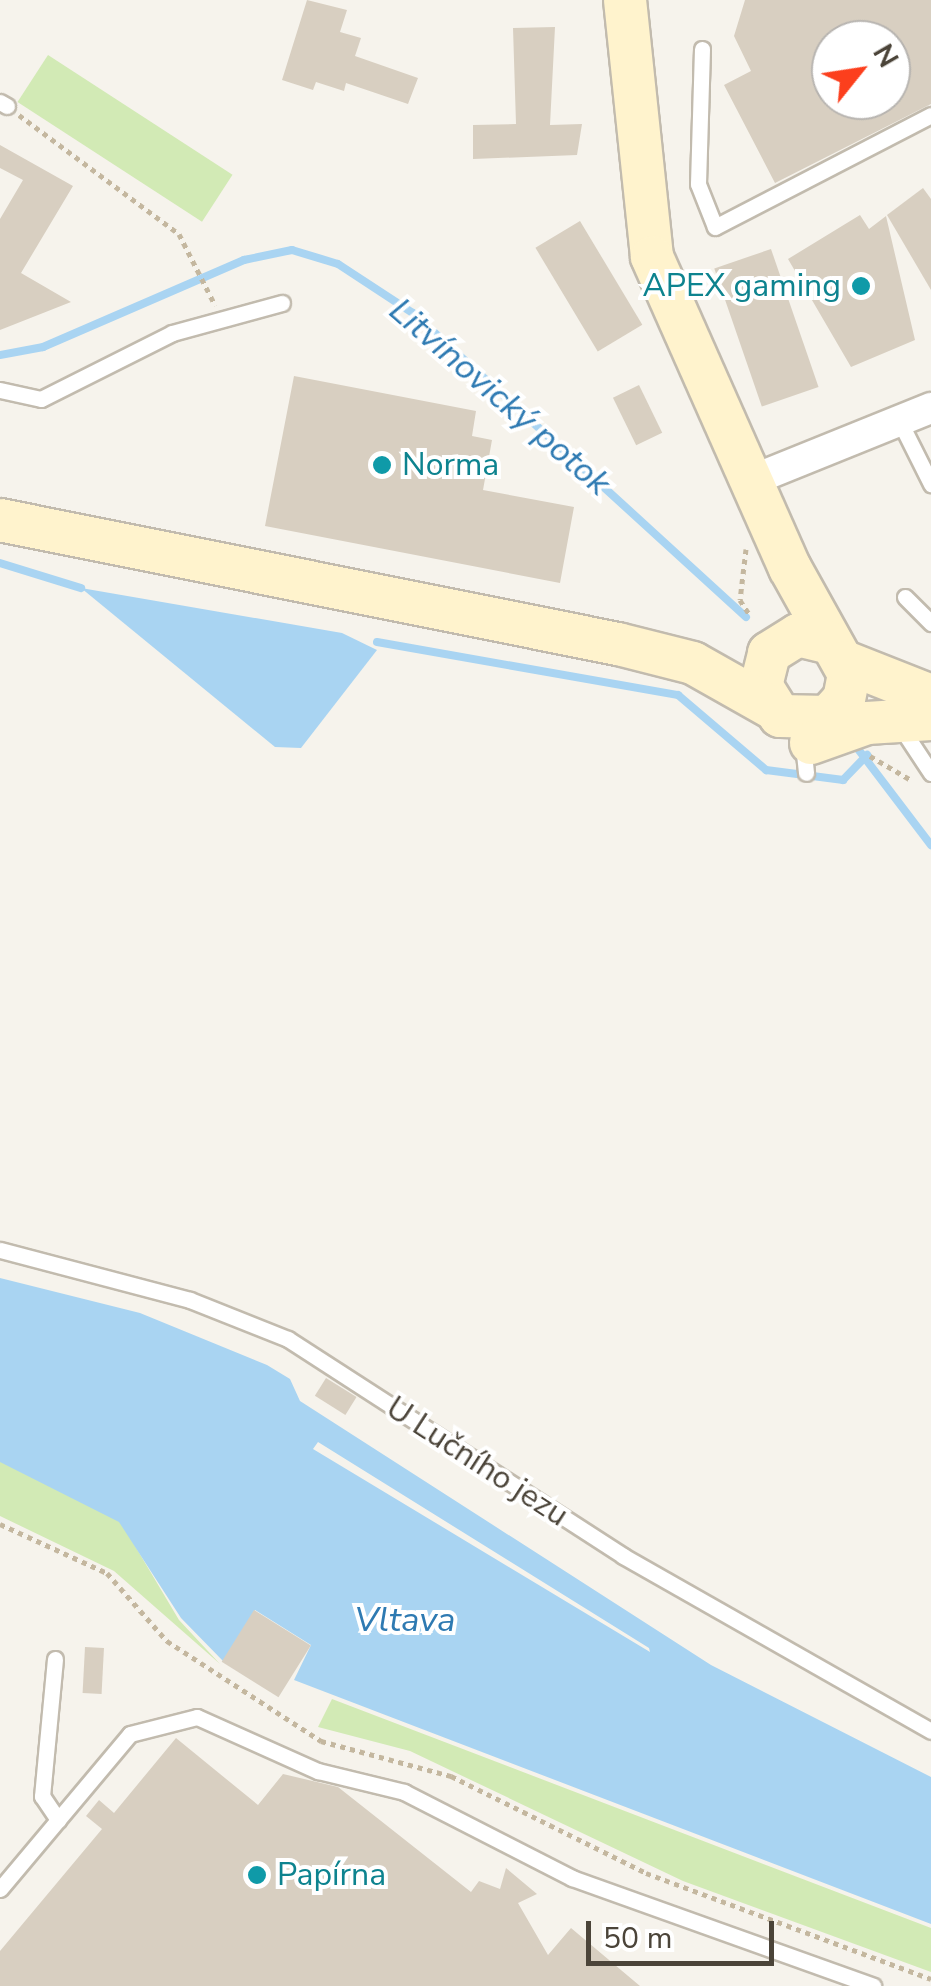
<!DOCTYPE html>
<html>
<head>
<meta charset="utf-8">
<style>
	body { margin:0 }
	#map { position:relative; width:931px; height:1986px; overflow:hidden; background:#f6f3ec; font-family:"Nunito Sans",sans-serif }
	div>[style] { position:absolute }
	.green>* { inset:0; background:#d2eab5; transform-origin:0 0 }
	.water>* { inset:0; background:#a9d4f2 }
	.stream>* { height:8px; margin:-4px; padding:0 4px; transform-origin:4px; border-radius:4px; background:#a9d4f2 }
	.building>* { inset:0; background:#d8cfc1; transform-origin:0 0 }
	.path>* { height:5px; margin-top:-2.5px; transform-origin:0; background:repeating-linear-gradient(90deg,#c4b79f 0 5px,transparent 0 10px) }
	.roads { filter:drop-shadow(2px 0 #c2bbae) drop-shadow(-2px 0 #c2bbae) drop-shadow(0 2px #c2bbae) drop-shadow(0 -2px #c2bbae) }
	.lane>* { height:15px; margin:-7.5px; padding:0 7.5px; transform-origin:7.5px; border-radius:7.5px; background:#fff }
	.street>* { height:30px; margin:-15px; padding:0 15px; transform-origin:15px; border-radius:15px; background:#fff }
	.secondary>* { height:42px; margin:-21px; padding:0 21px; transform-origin:21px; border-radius:21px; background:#fff3cd }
	.dots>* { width:28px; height:28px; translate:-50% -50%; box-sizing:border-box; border:5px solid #fff; border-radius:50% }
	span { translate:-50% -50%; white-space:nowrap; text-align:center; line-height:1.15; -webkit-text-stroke:8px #fff; paint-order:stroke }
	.culture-label { font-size:32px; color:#0d838f }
	.right { translate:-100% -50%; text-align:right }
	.left { translate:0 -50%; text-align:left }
	.street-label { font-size:32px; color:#4b4439 }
	.water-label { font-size:35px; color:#2e7ab2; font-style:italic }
	.north { position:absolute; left:811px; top:20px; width:100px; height:100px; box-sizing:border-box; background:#fff; border:2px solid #b7b4b0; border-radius:50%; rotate:60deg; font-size:28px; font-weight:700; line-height:40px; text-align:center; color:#4b4439 }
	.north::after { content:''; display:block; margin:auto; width:35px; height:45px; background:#fc3f1d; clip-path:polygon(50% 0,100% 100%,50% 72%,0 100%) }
	.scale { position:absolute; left:586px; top:1921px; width:188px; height:45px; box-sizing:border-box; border:5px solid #4b4439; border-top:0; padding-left:12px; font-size:30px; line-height:35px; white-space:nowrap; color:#4b4439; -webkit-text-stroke:8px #fff; paint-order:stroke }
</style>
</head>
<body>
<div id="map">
	<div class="green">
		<div style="left:48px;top:55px;width:220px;height:56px;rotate:33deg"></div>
		<div style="clip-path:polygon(0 1459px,119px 1519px,179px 1620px,220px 1664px,114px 1571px,0 1516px)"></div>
		<div style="clip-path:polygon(332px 1699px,931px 1928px,931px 1972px,683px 1881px,410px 1751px,318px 1727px)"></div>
	</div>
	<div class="water">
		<div style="clip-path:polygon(81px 588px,342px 633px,377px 650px,301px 748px,275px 747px)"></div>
		<div style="clip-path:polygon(evenodd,0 1278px,140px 1313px,267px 1365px,290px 1379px,300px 1401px,711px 1665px,931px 1777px,931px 1924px,294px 1680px,311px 1645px,255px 1610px,223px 1661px,181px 1618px,119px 1522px,0 1462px,0 1278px,318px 1442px,649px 1648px,650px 1652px,313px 1449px,318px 1442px)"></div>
	</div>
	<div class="stream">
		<div style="left:0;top:355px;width:44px;rotate:-10.5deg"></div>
		<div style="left:43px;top:347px;width:219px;rotate:-23.4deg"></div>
		<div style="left:244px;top:260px;width:49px;rotate:-11.8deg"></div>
		<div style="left:292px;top:250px;width:48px;rotate:16.9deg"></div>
		<div style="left:338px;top:264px;width:90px;rotate:33.2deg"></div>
		<div style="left:413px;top:313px;width:451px;rotate:42.4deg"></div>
		<div style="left:0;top:563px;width:85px;rotate:17.2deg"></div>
		<div style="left:377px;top:642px;width:306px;rotate:10deg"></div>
		<div style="left:678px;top:695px;width:116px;rotate:40.4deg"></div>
		<div style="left:766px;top:770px;width:78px;rotate:7.4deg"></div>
		<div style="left:843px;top:780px;width:35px;rotate:-46deg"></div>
		<div style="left:858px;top:749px;width:121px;rotate:52.8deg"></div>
	</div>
	<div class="building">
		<div style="clip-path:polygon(307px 0,347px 10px,340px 32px,361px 38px,355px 56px,418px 78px,408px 104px,346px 83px,344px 91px,316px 82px,313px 90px,282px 80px)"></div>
		<div style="clip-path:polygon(evenodd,745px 0,931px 0,931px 104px,775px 183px,724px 85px,751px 71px,734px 36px,745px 0,831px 40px,891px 40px,891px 100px,831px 100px,831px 40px)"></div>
		<div style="clip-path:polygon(555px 27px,550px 125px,582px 124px,577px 155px,473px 159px,473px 125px,516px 124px,513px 28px)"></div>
		<div style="clip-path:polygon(0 145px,73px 186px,21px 273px,71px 302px,0 330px,0 219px,23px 180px,0 168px)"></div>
		<div style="clip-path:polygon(923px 188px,931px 199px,931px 290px,887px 215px)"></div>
		<div style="clip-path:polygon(860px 215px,869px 229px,886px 216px,915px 340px,851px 367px,788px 259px)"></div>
		<div style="left:580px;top:221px;width:121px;height:52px;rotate:59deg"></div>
		<div style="left:771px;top:249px;width:146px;height:60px;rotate:71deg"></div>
		<div style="clip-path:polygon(294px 376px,476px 411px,472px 436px,492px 440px,483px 490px,574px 507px,560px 583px,265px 526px)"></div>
		<div style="left:639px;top:385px;width:53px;height:29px;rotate:64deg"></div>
		<div style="left:326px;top:1378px;width:36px;height:21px;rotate:32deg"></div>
		<div style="left:254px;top:1610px;width:67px;height:61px;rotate:32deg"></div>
		<div style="left:85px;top:1647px;width:19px;height:46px;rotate:3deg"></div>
		<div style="clip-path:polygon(176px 1738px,258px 1805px,283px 1774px,338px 1787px,471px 1892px,479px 1881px,500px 1889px,506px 1868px,537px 1894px,518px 1903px,548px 1955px,571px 1928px,640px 1986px,0 1986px,0 1951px,102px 1829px,86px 1816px,99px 1800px,114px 1813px)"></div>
	</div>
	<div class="path">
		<div style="left:19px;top:115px;width:199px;rotate:36.6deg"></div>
		<div style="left:179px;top:234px;width:80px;rotate:63.1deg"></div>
		<div style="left:746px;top:549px;width:51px;rotate:96.7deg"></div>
		<div style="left:740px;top:600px;width:17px;rotate:57deg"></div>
		<div style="left:870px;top:756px;width:48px;rotate:30.3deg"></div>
		<div style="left:0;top:1524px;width:118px;rotate:24.6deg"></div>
		<div style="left:107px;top:1573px;width:91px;rotate:48.6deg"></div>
		<div style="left:167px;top:1641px;width:184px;rotate:33deg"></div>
		<div style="left:321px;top:1741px;width:135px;rotate:15.1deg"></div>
		<div style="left:451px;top:1776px;width:218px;rotate:26.4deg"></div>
		<div style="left:646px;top:1873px;width:304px;rotate:20.4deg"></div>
	</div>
	<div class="roads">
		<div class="lane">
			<div style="left:702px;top:49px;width:135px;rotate:91.7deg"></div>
			<div style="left:698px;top:184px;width:46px;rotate:68.4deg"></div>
			<div style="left:715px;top:227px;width:243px;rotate:-27.4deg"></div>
			<div style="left:0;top:102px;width:8px;rotate:30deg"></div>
			<div style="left:0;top:390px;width:42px;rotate:12.4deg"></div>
			<div style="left:41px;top:399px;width:147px;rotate:-26.7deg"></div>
			<div style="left:172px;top:333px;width:114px;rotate:-15.3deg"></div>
			<div style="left:899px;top:420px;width:72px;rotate:63.4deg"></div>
			<div style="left:905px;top:597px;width:37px;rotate:45deg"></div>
			<div style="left:898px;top:723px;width:60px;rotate:56.6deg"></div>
			<div style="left:803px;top:744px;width:29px;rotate:84deg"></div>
			<div style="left:0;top:1250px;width:196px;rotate:14.7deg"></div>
			<div style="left:190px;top:1300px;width:105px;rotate:21.7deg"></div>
			<div style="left:288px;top:1339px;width:399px;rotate:32.9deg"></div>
			<div style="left:623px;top:1556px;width:354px;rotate:29.6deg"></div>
			<div style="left:55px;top:1659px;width:138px;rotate:95.4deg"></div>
			<div style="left:42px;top:1796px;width:29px;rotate:56deg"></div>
			<div style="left:0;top:1889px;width:202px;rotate:-50deg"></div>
			<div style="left:130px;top:1734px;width:69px;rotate:-14.2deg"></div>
			<div style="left:197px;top:1717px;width:133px;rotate:24.1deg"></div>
			<div style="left:318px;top:1771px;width:89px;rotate:13.7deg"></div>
			<div style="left:404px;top:1792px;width:189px;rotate:27.1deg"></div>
			<div style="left:572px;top:1878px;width:320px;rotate:19.7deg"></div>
		</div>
		<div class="street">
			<div style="left:750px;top:481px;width:195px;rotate:-22deg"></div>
		</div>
		<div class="secondary">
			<div style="left:625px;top:0;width:258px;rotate:84deg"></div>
			<div style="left:652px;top:257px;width:340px;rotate:66.1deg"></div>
			<div style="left:790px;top:568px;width:121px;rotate:60.9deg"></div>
			<div style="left:849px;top:674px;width:25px;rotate:101deg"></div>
			<div style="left:844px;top:699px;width:24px;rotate:132deg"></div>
			<div style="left:828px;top:717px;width:48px;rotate:-178.8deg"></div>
			<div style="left:780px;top:716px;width:36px;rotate:-122deg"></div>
			<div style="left:761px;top:686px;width:34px;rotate:-76deg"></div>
			<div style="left:769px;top:653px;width:34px;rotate:-32deg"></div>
			<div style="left:798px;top:635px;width:34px;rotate:14deg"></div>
			<div style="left:0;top:520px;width:630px;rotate:11.35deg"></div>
			<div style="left:618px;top:644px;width:77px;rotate:14.2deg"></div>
			<div style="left:693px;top:663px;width:90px;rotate:29.4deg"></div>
			<div style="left:845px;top:662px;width:92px;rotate:21.6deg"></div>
			<div style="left:811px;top:743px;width:59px;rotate:-19.7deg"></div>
			<div style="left:867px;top:723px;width:64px;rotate:-3.6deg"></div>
		</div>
	</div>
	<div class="dots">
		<div style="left:861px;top:286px;background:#0f9aa8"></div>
		<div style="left:382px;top:465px;background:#0f9aa8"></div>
		<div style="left:257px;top:1875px;background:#0f9aa8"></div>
	</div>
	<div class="culture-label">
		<span class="right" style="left:841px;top:286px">APEX gaming</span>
		<span class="left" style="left:402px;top:465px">Norma</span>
		<span class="left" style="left:277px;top:1875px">Papírna</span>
	</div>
	<div class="street-label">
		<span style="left:477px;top:1462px;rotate:33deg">U Lučního jezu</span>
	</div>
	<div class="water-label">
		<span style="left:500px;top:397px;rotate:41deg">Litvínovický potok</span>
		<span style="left:405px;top:1620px">Vltava</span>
	</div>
	<div class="north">N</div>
	<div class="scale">50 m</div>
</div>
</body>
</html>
